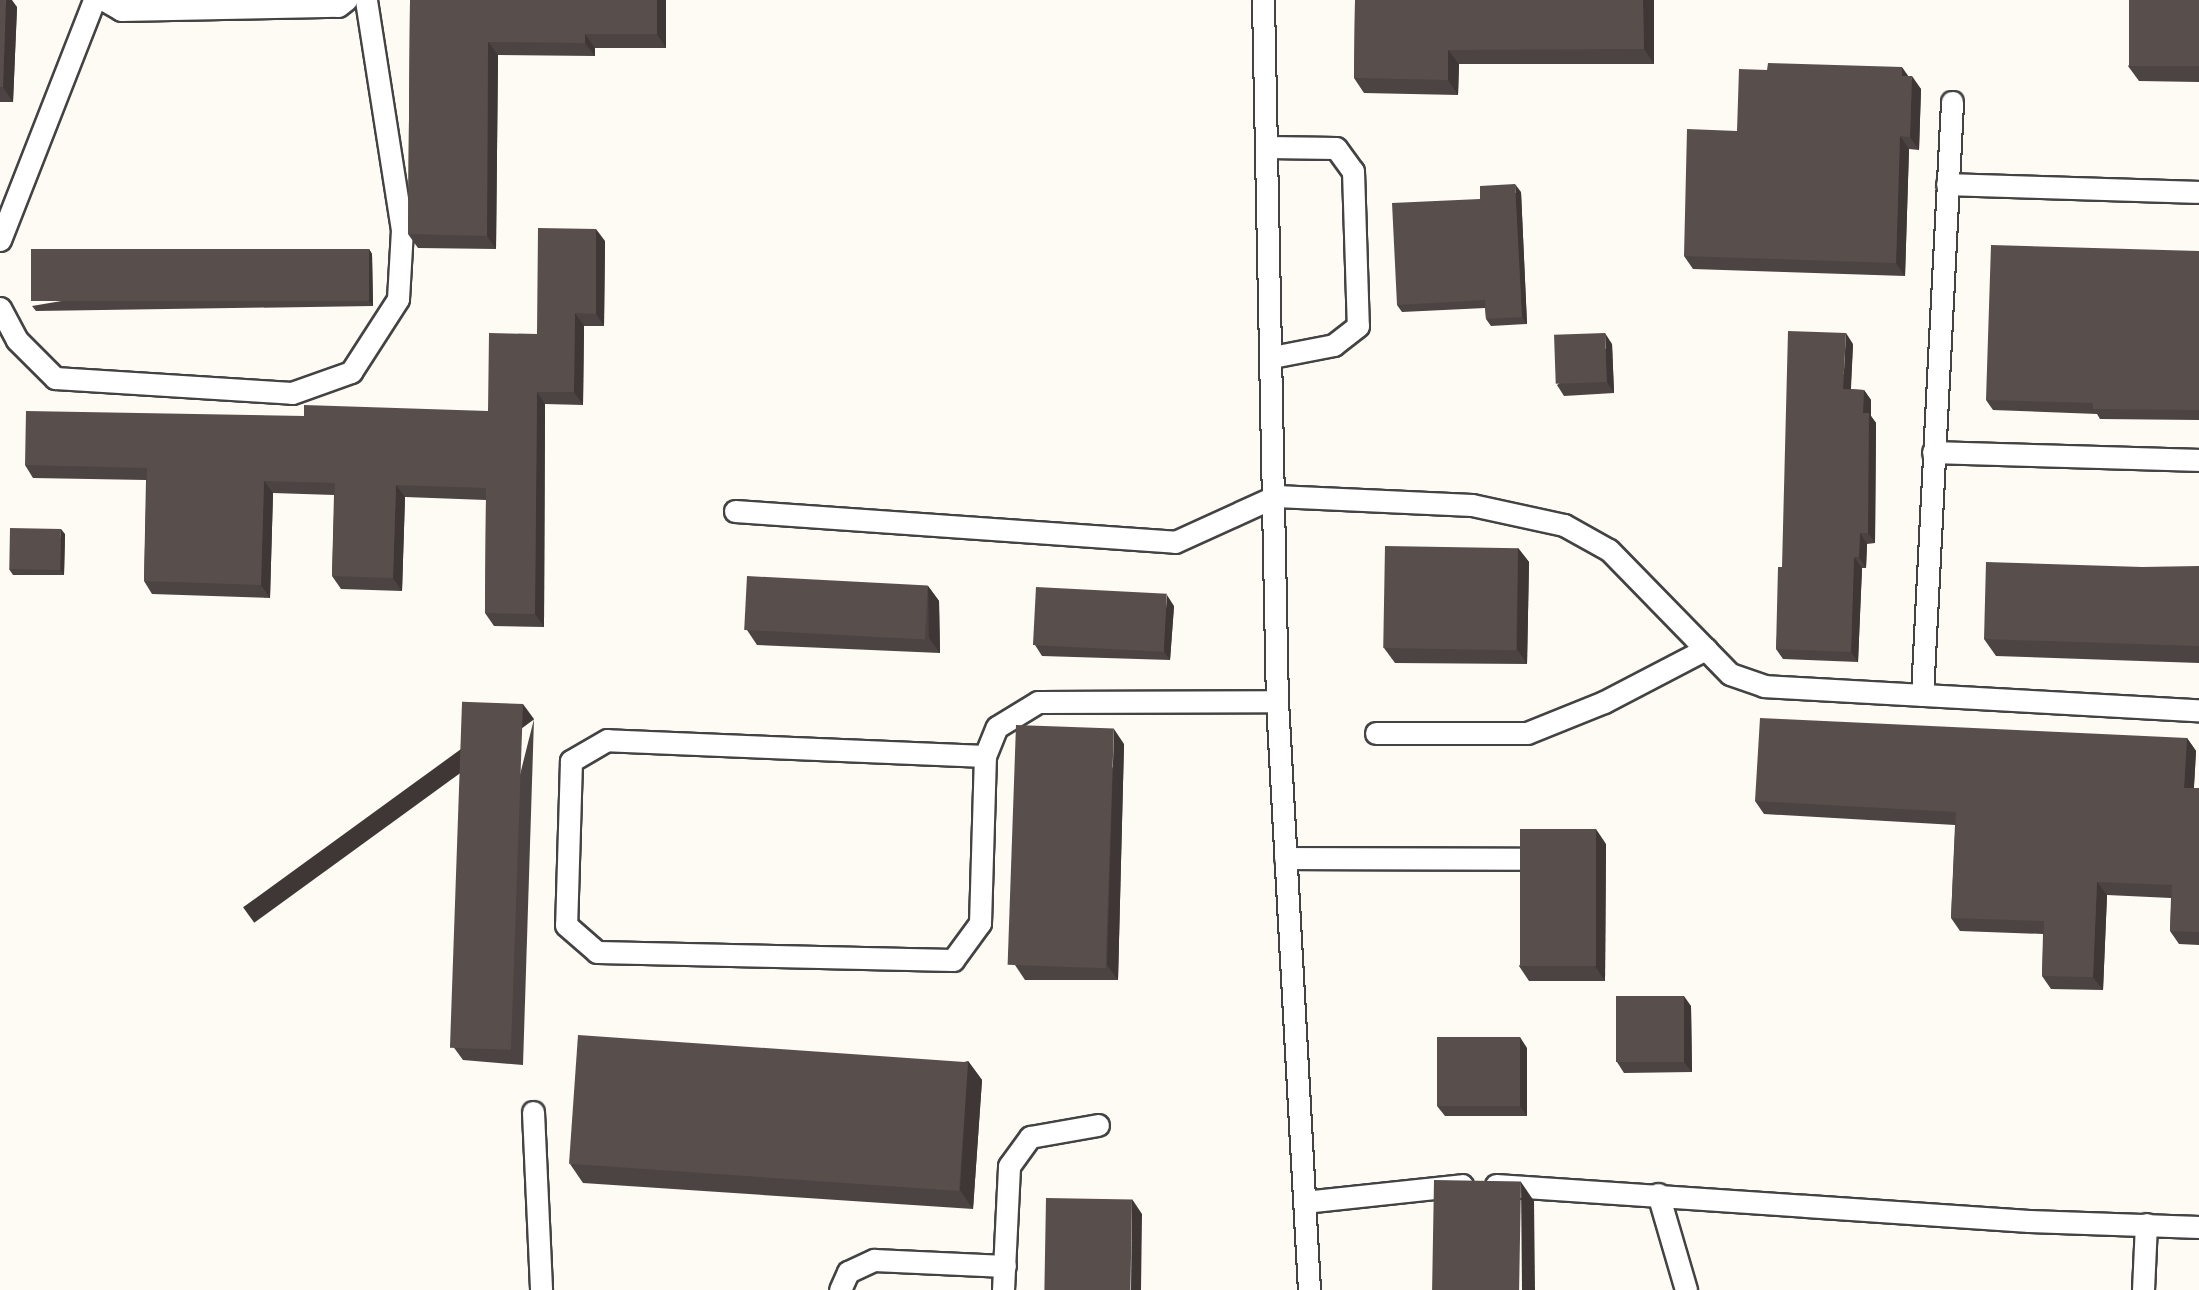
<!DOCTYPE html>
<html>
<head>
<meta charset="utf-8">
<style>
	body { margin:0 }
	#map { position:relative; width:2199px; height:1290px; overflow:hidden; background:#fefaf4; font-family:Georgia,serif }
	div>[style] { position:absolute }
	.roads { filter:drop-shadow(2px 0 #434343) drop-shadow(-2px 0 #434343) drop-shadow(0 2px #434343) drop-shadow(0 -2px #434343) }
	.lane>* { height:21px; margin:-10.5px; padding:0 10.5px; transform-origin:10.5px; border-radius:10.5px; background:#fff }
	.wall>* { inset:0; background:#4c4442 }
	.shaded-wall>* { inset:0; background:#3e3736; transform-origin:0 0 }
	.building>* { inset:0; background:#584f4d; transform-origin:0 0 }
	span { translate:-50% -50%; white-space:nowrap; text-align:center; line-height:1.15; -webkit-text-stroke:6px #fff; paint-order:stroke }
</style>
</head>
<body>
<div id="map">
	<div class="roads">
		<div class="lane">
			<div style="left:104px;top:0;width:20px;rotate:30deg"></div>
			<div style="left:121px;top:10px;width:217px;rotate:-1.1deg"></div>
			<div style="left:338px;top:6px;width:10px;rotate:-37deg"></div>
			<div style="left:1263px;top:0;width:701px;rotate:88.86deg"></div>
			<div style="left:1277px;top:701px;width:590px;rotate:86.89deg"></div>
			<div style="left:1267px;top:147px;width:69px;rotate:0.8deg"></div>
			<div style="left:1336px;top:148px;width:29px;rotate:54deg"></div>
			<div style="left:1353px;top:171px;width:155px;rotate:88.2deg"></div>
			<div style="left:1358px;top:326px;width:31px;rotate:142deg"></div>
			<div style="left:1334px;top:345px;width:63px;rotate:169deg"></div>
			<div style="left:1947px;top:184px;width:251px;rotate:1.8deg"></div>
			<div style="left:0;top:240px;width:258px;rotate:-68.6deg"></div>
			<div style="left:0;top:308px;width:36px;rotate:62deg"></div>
			<div style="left:17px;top:340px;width:54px;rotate:45deg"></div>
			<div style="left:55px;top:378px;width:237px;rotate:3.6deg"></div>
			<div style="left:292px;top:393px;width:63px;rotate:-19.6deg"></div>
			<div style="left:351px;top:372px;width:87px;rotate:-57.2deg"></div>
			<div style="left:398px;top:299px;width:69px;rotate:-86.7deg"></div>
			<div style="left:402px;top:230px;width:233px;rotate:-98.9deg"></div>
			<div style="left:1933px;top:452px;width:266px;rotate:1.7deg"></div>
			<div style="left:735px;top:511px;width:441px;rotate:4deg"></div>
			<div style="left:1175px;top:542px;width:111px;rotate:-24.5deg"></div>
			<div style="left:1276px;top:496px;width:196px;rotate:2.6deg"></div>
			<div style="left:1472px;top:505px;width:94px;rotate:12.3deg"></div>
			<div style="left:1564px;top:525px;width:51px;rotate:29.1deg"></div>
			<div style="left:1609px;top:550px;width:173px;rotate:45.7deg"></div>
			<div style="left:1730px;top:674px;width:36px;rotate:19deg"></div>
			<div style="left:1764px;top:686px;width:436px;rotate:3.2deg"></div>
			<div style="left:1922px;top:695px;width:594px;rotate:-87.1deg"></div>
			<div style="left:1376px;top:733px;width:151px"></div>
			<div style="left:1527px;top:733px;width:83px;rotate:-21.9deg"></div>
			<div style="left:1604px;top:702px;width:115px;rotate:-27.5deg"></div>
			<div style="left:985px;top:756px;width:378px;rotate:-177.6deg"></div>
			<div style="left:607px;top:740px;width:42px;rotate:149.7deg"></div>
			<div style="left:571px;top:761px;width:164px;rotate:91.7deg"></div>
			<div style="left:566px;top:925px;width:41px;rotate:41.1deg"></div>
			<div style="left:597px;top:952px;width:356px;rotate:1.3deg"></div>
			<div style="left:953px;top:960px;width:46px;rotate:-53.9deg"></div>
			<div style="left:980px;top:923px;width:167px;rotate:-88.3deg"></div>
			<div style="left:985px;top:756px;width:31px;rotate:-68deg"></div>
			<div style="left:997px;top:727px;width:48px;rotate:-31.4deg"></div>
			<div style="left:1038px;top:702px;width:239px;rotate:-0.2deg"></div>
			<div style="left:1285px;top:858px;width:234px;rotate:0.2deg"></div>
			<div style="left:533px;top:1112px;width:178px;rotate:87.4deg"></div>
			<div style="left:1496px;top:1185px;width:534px;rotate:3.86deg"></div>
			<div style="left:2029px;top:1221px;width:170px;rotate:2deg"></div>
			<div style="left:1658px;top:1194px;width:100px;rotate:73.7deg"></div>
			<div style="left:1304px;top:1202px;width:159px;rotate:-6.1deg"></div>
			<div style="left:840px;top:1290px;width:20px;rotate:-66deg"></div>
			<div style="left:848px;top:1272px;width:29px;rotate:-25deg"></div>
			<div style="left:874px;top:1260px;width:131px;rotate:2.6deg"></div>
			<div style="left:1003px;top:1290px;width:124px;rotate:-87.2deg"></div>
			<div style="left:1009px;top:1166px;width:36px;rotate:-54deg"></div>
			<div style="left:1030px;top:1137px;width:69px;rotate:-10deg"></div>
			<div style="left:2143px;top:1290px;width:66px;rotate:-87.4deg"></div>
		</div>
	</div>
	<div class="wall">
		<div style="clip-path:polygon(0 0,17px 7px,13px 102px,0 102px)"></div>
		<div style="clip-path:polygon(410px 0,666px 0,666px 48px,595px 48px,595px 56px,498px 55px,496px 249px,418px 248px,408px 234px)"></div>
		<div style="clip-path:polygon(1355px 0,1654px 0,1654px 64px,1459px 64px,1458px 95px,1364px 93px,1354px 78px)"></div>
		<div style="clip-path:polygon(2199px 0,2199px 82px,2139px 81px,2128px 66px)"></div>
		<div style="clip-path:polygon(1908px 76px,1921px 89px,1919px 150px,1909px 149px,1905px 276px,1693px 269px,1684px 256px,1737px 131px)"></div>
		<div style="clip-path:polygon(1521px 192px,1527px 324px,1491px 326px,1486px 319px,1485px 308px,1402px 312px,1397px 305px,1480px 199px)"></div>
		<div style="clip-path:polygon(605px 241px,604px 326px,584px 326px,583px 405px,545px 404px,544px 627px,494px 626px,485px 613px,486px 500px,405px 497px,402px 591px,341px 589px,332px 576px,334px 495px,273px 493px,270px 598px,152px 594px,144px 581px,146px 480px,33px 478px,25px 465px,304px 416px,488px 411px,537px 334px)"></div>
		<div style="clip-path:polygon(369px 249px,372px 254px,373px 306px,36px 311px,32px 306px)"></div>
		<div style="clip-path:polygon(2199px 251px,2199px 420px,2100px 419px,2097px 414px,1993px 410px,1986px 400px)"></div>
		<div style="clip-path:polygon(1612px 344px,1614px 393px,1564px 396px,1557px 385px)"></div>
		<div style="clip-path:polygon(1853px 344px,1851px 389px,1864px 390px,1871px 400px,1871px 416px,1876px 423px,1875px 543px,1867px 544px,1866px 568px,1862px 568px,1858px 662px,1783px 659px,1776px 649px,1782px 567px)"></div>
		<div style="clip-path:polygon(65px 534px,64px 575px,13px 575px,9px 569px)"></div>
		<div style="clip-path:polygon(1518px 548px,1529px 562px,1527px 664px,1395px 663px,1384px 648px)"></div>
		<div style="clip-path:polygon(2199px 566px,2199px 663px,1996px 656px,1984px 639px)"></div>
		<div style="clip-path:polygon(928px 586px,939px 601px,940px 653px,757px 645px,747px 630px)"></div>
		<div style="clip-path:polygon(1174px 606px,1170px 660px,1042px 656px,1035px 645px)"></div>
		<div style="clip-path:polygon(534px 719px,523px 1065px,463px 1060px,452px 1045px)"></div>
		<div style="clip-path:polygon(2187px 738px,2196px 751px,2194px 788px,2199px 788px,2199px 945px,2179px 944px,2170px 931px,2171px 898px,2107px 895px,2103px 990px,2051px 989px,2042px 976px,2043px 934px,1960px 931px,1951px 918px,1955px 825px,1764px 814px,1755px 801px)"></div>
		<div style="clip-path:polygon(1124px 744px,1118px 980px,1025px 980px,1015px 965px)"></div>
		<div style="clip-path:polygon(1606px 844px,1605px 981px,1529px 981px,1519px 966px)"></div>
		<div style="clip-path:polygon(1691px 1006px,1692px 1072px,1624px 1073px,1617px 1062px)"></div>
		<div style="clip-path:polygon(1527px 1048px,1527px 1116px,1445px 1116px,1437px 1106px)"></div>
		<div style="clip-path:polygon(968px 1061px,982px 1080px,973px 1209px,583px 1183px,570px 1164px)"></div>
	</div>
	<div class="shaded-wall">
		<div style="clip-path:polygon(6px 0,12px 0,17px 7px,13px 102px,3px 87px)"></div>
		<div style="clip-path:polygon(657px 0,666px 0,666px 48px,657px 34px)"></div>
		<div style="clip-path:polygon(1643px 0,1654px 0,1654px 64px,1644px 49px)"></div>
		<div style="clip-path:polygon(585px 34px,595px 48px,595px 56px,585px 43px)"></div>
		<div style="clip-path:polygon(488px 42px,498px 55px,496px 249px,487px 236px)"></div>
		<div style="clip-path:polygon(1448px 50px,1459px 64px,1458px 95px,1448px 80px)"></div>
		<div style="clip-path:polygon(1902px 67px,1911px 80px,1902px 76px)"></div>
		<div style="clip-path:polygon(1912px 76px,1921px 89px,1919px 150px,1910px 137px)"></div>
		<div style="clip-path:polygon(1900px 136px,1909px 149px,1905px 276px,1896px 263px)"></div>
		<div style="clip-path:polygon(1515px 184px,1521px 192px,1527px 324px,1522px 317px)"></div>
		<div style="clip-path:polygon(596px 229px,605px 241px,604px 326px,596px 314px)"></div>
		<div style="clip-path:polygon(369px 249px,372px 254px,373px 306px,369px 301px)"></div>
		<div style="clip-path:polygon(575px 313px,584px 326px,583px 405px,574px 392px)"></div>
		<div style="clip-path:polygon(1605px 333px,1612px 344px,1614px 393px,1607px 382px)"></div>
		<div style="clip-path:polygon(1846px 333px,1853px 344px,1850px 400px,1843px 389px)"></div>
		<div style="clip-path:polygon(1864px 390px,1871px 400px,1871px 416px,1876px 423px,1875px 543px,1868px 533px,1863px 413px)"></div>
		<div style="clip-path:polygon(537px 392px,545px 404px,544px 627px,535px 614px)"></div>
		<div style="clip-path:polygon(264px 481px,273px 493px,270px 598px,261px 585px)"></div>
		<div style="clip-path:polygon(396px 485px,405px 497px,402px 591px,393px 578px)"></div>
		<div style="clip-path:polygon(61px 529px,65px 534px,64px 575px,60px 570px)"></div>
		<div style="clip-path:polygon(1860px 533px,1867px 544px,1866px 568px,1859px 557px)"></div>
		<div style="clip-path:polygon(1518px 548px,1529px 562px,1527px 664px,1517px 649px)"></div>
		<div style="clip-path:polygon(1854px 557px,1862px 568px,1858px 662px,1851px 652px)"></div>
		<div style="clip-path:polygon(928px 586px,939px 601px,940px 653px,929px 638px)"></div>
		<div style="clip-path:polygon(1167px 595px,1174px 606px,1170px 660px,1163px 650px)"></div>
		<div style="left:523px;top:704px;width:19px;height:346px;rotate:54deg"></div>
		<div style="clip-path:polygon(1114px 729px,1124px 744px,1118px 980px,1107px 965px)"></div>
		<div style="clip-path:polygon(2187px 738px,2196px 751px,2193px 801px,2184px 788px)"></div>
		<div style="clip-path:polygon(1596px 829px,1606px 844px,1605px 981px,1595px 966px)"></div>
		<div style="clip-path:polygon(2097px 882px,2107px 895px,2103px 990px,2093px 977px)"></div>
		<div style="clip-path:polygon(1684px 996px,1691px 1006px,1692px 1072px,1684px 1062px)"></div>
		<div style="clip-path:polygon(1520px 1037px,1527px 1048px,1527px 1116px,1520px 1106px)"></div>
		<div style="clip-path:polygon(968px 1061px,982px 1080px,973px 1209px,960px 1190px)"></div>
		<div style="clip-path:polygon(1521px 1182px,1534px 1201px,1535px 1290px,1522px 1290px)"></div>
		<div style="clip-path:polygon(1132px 1199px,1142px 1214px,1141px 1290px,1131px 1290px)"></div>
	</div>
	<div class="building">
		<div style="clip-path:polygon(0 0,6px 0,3px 87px,0 87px)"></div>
		<div style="clip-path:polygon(410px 0,657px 0,657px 34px,585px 34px,585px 43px,488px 42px,487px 236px,408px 234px)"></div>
		<div style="clip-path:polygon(1355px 0,1643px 0,1644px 49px,1448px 50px,1448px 80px,1354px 78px)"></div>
		<div style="left:2129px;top:0;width:70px;height:66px"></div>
		<div style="clip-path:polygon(1768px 63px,1902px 67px,1902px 76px,1912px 76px,1910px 137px,1900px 136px,1896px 263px,1684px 256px,1687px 129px,1737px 131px,1739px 69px,1767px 70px)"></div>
		<div style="clip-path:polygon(1515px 184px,1522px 317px,1486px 319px,1485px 300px,1397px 305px,1392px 203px,1480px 199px,1480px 186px)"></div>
		<div style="clip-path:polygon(538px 228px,596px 229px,596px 314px,575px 313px,574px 392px,537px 392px,535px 614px,485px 613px,486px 488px,396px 485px,393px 578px,332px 576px,335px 483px,264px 481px,261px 585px,144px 581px,147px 468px,25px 465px,26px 411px,304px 416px,304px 405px,488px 411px,489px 333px,537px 334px)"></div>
		<div style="clip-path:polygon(1991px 245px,2199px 251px,2199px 410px,2093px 409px,2093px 403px,1986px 400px)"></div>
		<div style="left:369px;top:249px;width:52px;height:338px;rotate:90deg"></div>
		<div style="clip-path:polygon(1788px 331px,1846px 333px,1843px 389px,1864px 390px,1863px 413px,1869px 413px,1868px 533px,1860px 533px,1859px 557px,1854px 557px,1851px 652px,1776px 649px,1778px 567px,1782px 567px)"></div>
		<div style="left:1605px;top:333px;width:49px;height:51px;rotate:88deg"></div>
		<div style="left:10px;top:528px;width:51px;height:41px;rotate:1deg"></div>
		<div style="left:1385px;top:546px;width:133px;height:102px;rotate:1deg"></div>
		<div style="clip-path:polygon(1986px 562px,2142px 567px,2199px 566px,2199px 646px,1984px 639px)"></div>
		<div style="left:747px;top:576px;width:181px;height:54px;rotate:3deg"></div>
		<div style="left:1036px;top:587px;width:131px;height:58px;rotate:3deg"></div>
		<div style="left:523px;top:704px;width:346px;height:61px;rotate:92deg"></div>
		<div style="clip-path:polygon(1760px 718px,2187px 738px,2184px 788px,2199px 788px,2199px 932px,2170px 931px,2172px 885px,2097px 882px,2093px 977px,2042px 976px,2044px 921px,1951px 918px,1956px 812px,1755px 801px)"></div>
		<div style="left:1016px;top:725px;width:98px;height:240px;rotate:2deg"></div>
		<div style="left:1520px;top:829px;width:76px;height:137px"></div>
		<div style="left:1616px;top:996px;width:68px;height:66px"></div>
		<div style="left:578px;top:1035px;width:391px;height:129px;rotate:4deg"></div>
		<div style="left:1520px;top:1037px;width:69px;height:83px;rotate:90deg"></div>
		<div style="left:1434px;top:1180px;width:87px;height:110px;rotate:1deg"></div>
		<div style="left:1046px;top:1198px;width:86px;height:92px;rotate:1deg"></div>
	</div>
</div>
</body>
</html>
